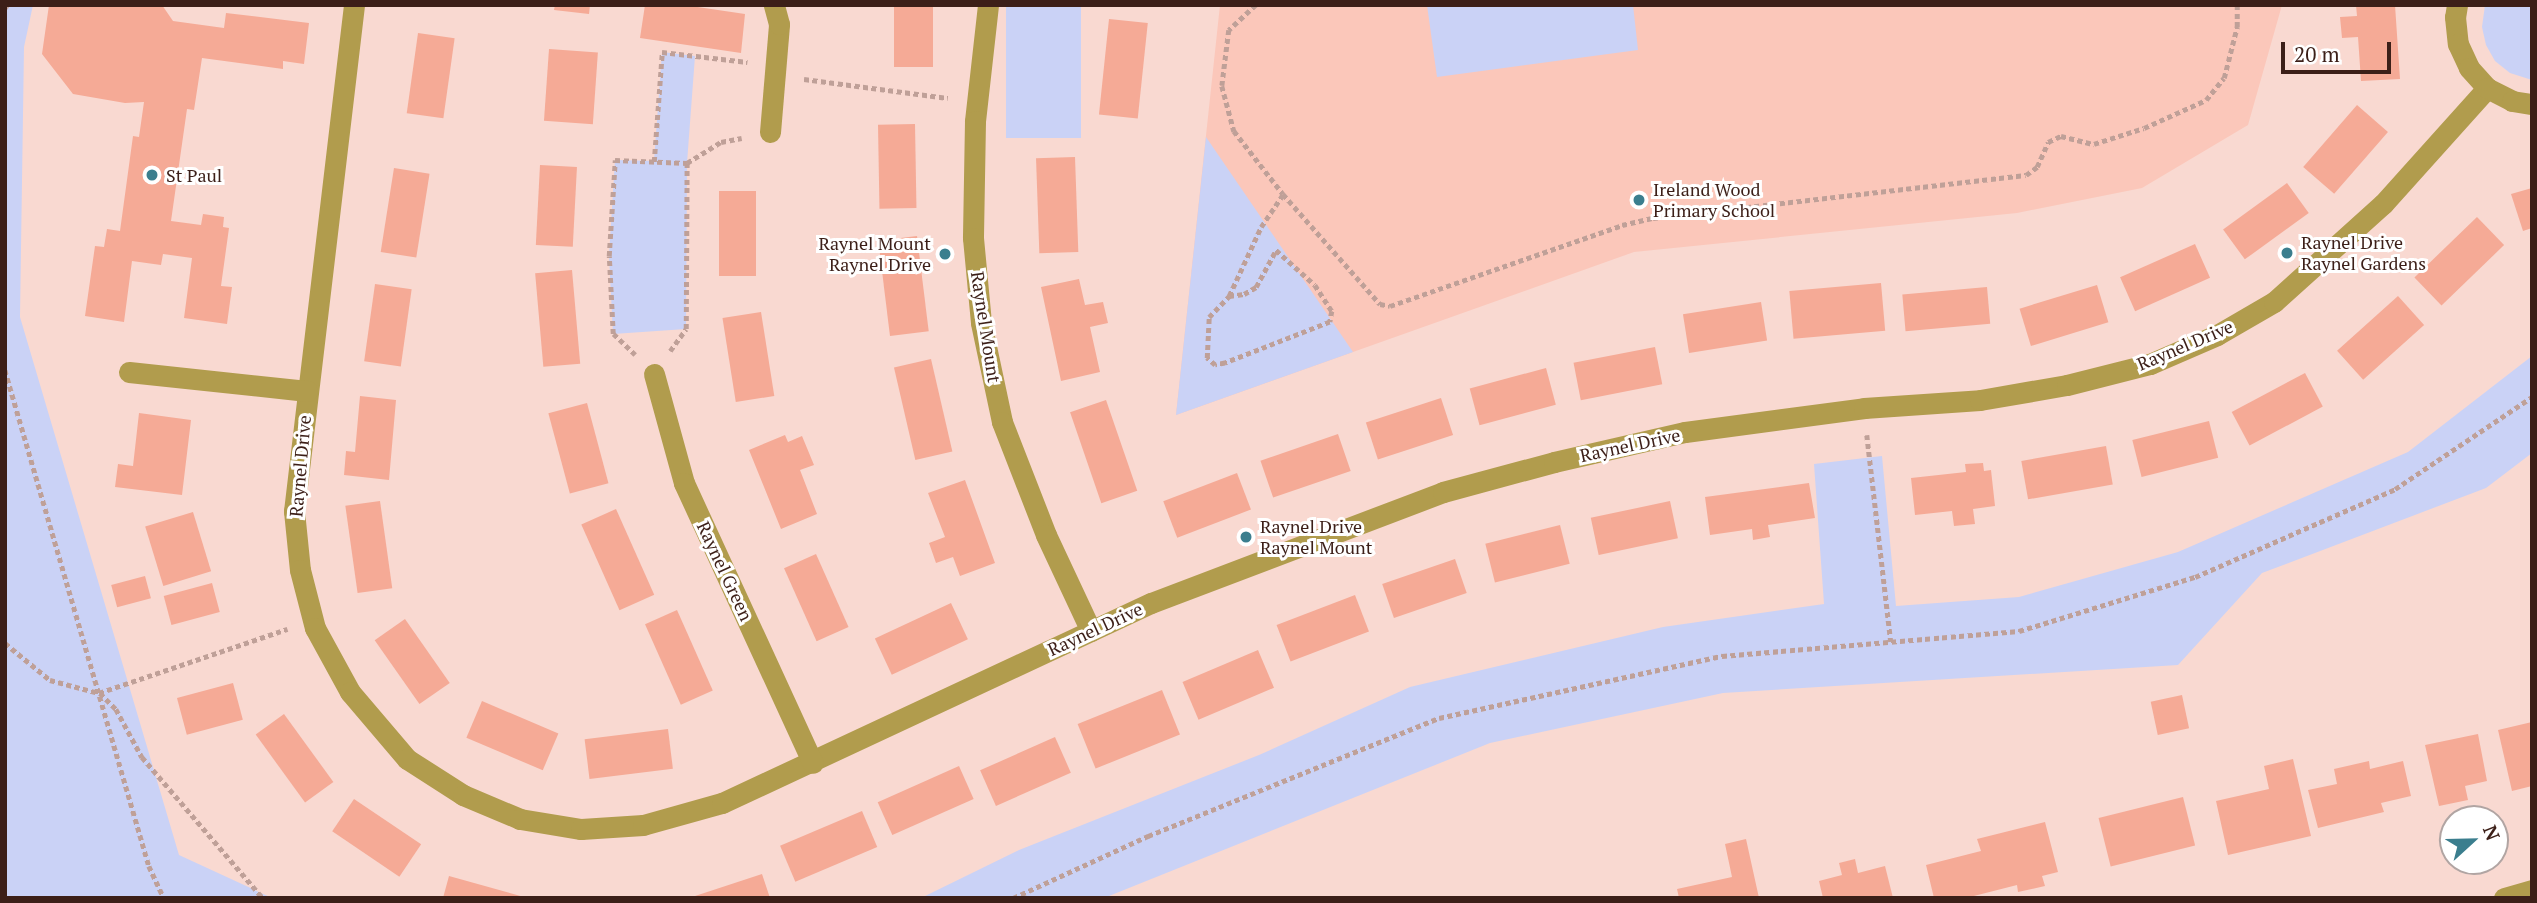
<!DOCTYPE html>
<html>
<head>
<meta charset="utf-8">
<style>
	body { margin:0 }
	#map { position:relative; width:2537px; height:903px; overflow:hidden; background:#f9d9d1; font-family:"PT Serif",serif }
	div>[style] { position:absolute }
	.built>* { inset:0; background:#fbc7ba }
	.green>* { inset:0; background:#cad2f6; transform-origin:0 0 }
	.building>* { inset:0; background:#f5aa96; transform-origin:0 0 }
	.path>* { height:4.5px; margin-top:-2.25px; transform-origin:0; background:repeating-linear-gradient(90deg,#bfa098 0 5px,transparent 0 8.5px) }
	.minor>* { height:21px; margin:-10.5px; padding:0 10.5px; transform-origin:10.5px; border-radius:10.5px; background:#b19c4d }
	.dots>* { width:19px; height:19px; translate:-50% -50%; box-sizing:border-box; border:4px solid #fff; border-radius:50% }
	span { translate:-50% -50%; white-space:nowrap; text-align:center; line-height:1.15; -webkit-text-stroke:6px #fff; paint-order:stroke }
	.poi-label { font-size:18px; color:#3c1f18 }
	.left { translate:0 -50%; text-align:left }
	.right { translate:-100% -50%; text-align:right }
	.street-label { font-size:18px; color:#3c1f18 }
	.frame { position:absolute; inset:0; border:7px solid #3c1f18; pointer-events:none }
	.north { position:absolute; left:2439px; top:805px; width:70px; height:70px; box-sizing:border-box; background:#fff; border:2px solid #b1a5a3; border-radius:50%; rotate:68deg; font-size:19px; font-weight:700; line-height:28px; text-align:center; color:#3c1f18 }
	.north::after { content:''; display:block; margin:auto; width:24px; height:32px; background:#3b7e8e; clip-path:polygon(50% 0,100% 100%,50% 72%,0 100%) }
	.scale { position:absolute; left:2281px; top:42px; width:110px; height:32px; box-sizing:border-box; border:4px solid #3c1f18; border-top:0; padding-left:9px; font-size:21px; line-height:24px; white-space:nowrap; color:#3c1f18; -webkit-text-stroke:5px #fff; paint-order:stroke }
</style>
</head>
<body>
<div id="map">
	<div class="built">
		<div style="clip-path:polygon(1220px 5px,2282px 5px,2248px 125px,2142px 188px,2017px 213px,1634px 252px,1176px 415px)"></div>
	</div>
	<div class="green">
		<div style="clip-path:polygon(5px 5px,33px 5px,24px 47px,20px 317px,179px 855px,272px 898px,5px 898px)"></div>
		<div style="left:1006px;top:5px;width:75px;height:133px"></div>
		<div style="clip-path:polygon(1427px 5px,1633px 5px,1638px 50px,1437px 77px)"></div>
		<div style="clip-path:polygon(2485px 5px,2532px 5px,2532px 80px,2510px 73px,2495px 61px,2486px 45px,2482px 27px)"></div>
		<div style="clip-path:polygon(662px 52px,695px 56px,687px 163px,686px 329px,613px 334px,609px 256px,615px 160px,654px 161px)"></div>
		<div style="clip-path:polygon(1206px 137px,1353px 352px,1176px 415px)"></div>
		<div style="clip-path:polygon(2532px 356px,2532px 453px,2486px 488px,2262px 573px,2178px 665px,1723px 693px,1490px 743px,1104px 898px,921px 898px,1019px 850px,1259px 755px,1410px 687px,1663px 627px,1824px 604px,1814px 464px,1882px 456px,1896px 606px,2019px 597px,2178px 552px,2408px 452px)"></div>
	</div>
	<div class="building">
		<div style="clip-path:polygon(49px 5px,162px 5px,173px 21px,224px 28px,226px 13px,309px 23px,304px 64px,283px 61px,283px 69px,202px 58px,194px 110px,187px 109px,171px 221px,201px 225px,203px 214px,224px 217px,223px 227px,229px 228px,221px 286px,232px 287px,227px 324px,184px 318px,192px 258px,163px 254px,161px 265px,132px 261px,124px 322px,85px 316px,95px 246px,104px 247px,107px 229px,120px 231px,133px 136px,139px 137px,144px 102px,125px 103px,73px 94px,42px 54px)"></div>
		<div style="clip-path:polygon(555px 5px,590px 5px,589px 14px,554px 10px)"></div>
		<div style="clip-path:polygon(645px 5px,684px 5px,745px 14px,741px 53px,640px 38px)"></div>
		<div style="left:894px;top:5px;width:39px;height:62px"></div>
		<div style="clip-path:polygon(2356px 5px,2395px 5px,2400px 79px,2361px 81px,2358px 37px,2342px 38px,2340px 17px,2357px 16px)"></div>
		<div style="left:1109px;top:19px;width:39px;height:96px;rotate:6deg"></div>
		<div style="left:418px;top:33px;width:37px;height:81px;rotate:8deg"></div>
		<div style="left:549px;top:49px;width:49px;height:72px;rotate:4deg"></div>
		<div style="left:2357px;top:105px;width:41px;height:82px;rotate:41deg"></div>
		<div style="left:915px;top:124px;width:84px;height:37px;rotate:89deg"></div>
		<div style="left:1075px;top:157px;width:95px;height:39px;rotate:88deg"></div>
		<div style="left:540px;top:165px;width:37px;height:80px;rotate:3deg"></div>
		<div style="left:394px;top:168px;width:36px;height:85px;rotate:9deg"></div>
		<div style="left:2287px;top:183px;width:37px;height:79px;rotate:54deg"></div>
		<div style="clip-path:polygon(2532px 188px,2532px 228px,2523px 231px,2511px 194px)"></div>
		<div style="left:719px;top:191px;width:37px;height:85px"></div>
		<div style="left:2477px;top:217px;width:39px;height:87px;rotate:46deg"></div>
		<div style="left:917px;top:236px;width:96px;height:39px;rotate:83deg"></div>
		<div style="left:2195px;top:244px;width:37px;height:82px;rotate:66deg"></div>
		<div style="left:572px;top:270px;width:94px;height:37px;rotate:85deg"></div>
		<div style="clip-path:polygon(1079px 279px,1085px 305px,1103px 302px,1108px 323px,1090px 327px,1100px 372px,1061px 381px,1041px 287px)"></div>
		<div style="left:1881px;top:283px;width:48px;height:92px;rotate:85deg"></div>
		<div style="left:375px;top:284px;width:37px;height:78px;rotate:8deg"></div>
		<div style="left:2097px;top:285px;width:39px;height:81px;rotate:73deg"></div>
		<div style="left:1987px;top:287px;width:37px;height:85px;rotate:85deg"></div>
		<div style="left:2398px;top:296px;width:39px;height:82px;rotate:48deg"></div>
		<div style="left:1761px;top:302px;width:39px;height:79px;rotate:81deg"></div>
		<div style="left:761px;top:312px;width:85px;height:39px;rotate:81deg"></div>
		<div style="left:1655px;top:347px;width:38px;height:83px;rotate:79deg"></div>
		<div style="left:931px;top:359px;width:95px;height:38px;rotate:77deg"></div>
		<div style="left:1546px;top:368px;width:38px;height:79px;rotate:75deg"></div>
		<div style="left:2305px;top:373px;width:38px;height:83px;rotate:62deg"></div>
		<div style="clip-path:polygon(360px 396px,396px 400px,389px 480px,344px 475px,346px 451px,355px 452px)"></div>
		<div style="left:1441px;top:398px;width:39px;height:79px;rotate:72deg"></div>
		<div style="left:1106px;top:400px;width:96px;height:38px;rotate:71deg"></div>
		<div style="left:587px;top:403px;width:83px;height:40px;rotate:75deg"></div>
		<div style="clip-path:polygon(139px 413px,191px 420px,182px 495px,115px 487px,118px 464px,133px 466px)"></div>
		<div style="left:2209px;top:421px;width:38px;height:79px;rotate:76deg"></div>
		<div style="left:1338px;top:434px;width:39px;height:82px;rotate:71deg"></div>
		<div style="clip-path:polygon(785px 435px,788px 442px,802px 436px,814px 465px,800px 470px,817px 514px,781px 529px,749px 450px)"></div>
		<div style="left:2106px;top:446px;width:39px;height:86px;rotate:80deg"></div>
		<div style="clip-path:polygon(1983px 463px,1984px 471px,1991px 470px,1995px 506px,1973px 509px,1975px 524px,1954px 526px,1952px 511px,1915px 515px,1911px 478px,1966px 472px,1965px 464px)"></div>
		<div style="left:1237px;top:473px;width:39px;height:79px;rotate:69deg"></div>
		<div style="clip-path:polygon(965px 480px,995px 563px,960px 576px,953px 557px,936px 563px,929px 543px,945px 537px,928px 493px)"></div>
		<div style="clip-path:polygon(1809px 483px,1815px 518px,1768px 525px,1770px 537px,1753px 540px,1752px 529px,1710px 535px,1705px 497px)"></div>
		<div style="left:380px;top:501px;width:88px;height:35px;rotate:82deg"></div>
		<div style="left:1670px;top:501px;width:38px;height:81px;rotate:78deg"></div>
		<div style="left:616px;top:509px;width:94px;height:38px;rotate:66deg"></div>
		<div style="left:193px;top:512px;width:62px;height:50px;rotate:73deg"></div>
		<div style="left:1560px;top:525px;width:40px;height:77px;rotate:76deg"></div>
		<div style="left:816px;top:554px;width:80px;height:35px;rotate:66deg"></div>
		<div style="left:1455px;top:559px;width:36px;height:77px;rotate:71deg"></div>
		<div style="left:145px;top:576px;width:23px;height:35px;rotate:75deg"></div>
		<div style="left:212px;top:583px;width:30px;height:50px;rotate:75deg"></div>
		<div style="left:1355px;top:595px;width:39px;height:84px;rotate:69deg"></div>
		<div style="left:951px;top:603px;width:40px;height:84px;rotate:65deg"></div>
		<div style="left:677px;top:610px;width:88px;height:35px;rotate:66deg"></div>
		<div style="left:405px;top:619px;width:78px;height:37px;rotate:55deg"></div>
		<div style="left:1258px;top:650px;width:41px;height:82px;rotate:67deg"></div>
		<div style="left:233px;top:683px;width:38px;height:58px;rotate:75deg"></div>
		<div style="left:1162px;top:690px;width:48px;height:91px;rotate:68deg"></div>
		<div style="left:2182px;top:695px;width:34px;height:32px;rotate:78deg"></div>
		<div style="left:482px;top:701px;width:83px;height:40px;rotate:23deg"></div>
		<div style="left:284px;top:714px;width:84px;height:35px;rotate:54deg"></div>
		<div style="clip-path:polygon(2532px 722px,2532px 786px,2512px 791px,2498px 730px)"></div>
		<div style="left:668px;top:729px;width:40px;height:84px;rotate:83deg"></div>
		<div style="clip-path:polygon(2478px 734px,2487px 781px,2465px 786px,2468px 800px,2439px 806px,2425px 745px)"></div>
		<div style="left:1055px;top:737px;width:39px;height:82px;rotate:66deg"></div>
		<div style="clip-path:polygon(2293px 759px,2311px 836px,2228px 855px,2216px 801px,2269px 789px,2264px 766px)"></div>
		<div style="clip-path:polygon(2369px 761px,2370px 769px,2403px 761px,2411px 796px,2381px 803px,2384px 812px,2318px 828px,2308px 790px,2337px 784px,2334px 769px)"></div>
		<div style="left:959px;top:766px;width:36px;height:89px;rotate:66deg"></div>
		<div style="left:2183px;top:797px;width:50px;height:87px;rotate:76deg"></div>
		<div style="left:354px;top:799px;width:81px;height:39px;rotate:34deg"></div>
		<div style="left:862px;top:811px;width:39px;height:89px;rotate:67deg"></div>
		<div style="clip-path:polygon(2045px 822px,2058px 872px,2042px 876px,2045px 886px,2018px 892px,2017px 885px,1966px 898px,1934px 898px,1926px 865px,1981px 851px,1977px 839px)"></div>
		<div style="clip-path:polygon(1746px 839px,1759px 898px,1679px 898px,1677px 889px,1732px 877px,1725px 844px)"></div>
		<div style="clip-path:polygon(1855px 859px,1858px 873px,1885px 866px,1893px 898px,1823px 898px,1819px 881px,1842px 875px,1839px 863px)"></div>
		<div style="clip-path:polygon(762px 874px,770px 898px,692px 898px,692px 897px)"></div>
		<div style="clip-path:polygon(449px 876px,524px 897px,524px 898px,443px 898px)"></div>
	</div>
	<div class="path">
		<div style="left:1256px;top:5px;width:37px;rotate:137deg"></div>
		<div style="left:1229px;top:30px;width:56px;rotate:97.1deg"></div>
		<div style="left:1222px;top:86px;width:47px;rotate:75.1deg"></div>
		<div style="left:1234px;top:131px;width:80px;rotate:52.1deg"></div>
		<div style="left:1283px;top:194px;width:147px;rotate:48.6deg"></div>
		<div style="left:1380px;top:304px;width:10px;rotate:11deg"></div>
		<div style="left:1390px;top:306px;width:246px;rotate:-19.2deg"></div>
		<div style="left:1622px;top:225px;width:32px;rotate:-13deg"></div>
		<div style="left:1653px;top:218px;width:375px;rotate:-6.6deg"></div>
		<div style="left:2026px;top:175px;width:14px;rotate:-36deg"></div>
		<div style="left:2037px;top:167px;width:27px;rotate:-66deg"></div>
		<div style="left:2048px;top:142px;width:14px;rotate:-25deg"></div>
		<div style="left:2061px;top:136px;width:34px;rotate:14deg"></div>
		<div style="left:2094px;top:144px;width:52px;rotate:-17.7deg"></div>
		<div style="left:2144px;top:128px;width:68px;rotate:-24.3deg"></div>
		<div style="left:2206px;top:100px;width:28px;rotate:-51deg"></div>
		<div style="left:2224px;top:78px;width:53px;rotate:-75.7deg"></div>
		<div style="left:2237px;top:27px;width:22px;rotate:-90deg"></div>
		<div style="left:5px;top:8px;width:4px;rotate:-56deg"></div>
		<div style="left:804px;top:79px;width:145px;rotate:7.5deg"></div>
		<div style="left:654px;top:162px;width:110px;rotate:-85.8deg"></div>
		<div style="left:662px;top:52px;width:86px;rotate:6.7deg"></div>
		<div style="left:1229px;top:296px;width:15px;rotate:-8deg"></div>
		<div style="left:1244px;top:294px;width:14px;rotate:-30deg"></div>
		<div style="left:1256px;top:287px;width:42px;rotate:-61.6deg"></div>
		<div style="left:1276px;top:250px;width:52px;rotate:41.9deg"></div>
		<div style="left:1315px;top:285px;width:31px;rotate:57deg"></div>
		<div style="left:1332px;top:311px;width:11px;rotate:100deg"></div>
		<div style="left:1330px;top:322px;width:113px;rotate:158.7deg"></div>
		<div style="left:1225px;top:363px;width:10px;rotate:169deg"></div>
		<div style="left:1215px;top:365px;width:11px;rotate:-139deg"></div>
		<div style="left:1207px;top:358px;width:41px;rotate:-87.2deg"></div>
		<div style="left:1209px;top:317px;width:29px;rotate:-46deg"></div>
		<div style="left:1229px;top:296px;width:76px;rotate:-65.1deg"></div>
		<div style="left:1261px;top:227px;width:40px;rotate:-56deg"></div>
		<div style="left:670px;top:351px;width:27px;rotate:-54deg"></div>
		<div style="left:686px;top:329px;width:166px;rotate:-89.7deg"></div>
		<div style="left:687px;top:163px;width:40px;rotate:-32deg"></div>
		<div style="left:721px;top:142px;width:21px;rotate:-11deg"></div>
		<div style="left:635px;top:355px;width:30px;rotate:-136deg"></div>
		<div style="left:613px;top:334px;width:78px;rotate:-92.9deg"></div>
		<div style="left:609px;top:256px;width:96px;rotate:-86.4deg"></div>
		<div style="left:615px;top:160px;width:72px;rotate:2.4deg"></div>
		<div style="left:5px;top:370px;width:516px;rotate:73.81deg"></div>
		<div style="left:149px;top:866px;width:35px;rotate:65deg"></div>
		<div style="left:1867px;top:435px;width:208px;rotate:83.4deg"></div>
		<div style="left:5px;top:643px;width:58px;rotate:39.4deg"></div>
		<div style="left:50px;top:680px;width:51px;rotate:14.9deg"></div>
		<div style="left:99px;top:693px;width:199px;rotate:-18.8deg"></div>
		<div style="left:100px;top:693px;width:23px;rotate:45deg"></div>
		<div style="left:116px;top:709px;width:55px;rotate:61.6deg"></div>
		<div style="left:142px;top:757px;width:186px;rotate:49.4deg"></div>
		<div style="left:1013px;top:898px;width:149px;rotate:-24.7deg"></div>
		<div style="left:1148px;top:836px;width:314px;rotate:-22.1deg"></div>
		<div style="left:1439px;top:718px;width:290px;rotate:-12.4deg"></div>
		<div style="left:1722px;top:656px;width:298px;rotate:-4.8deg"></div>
		<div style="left:2019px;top:631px;width:184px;rotate:-17.1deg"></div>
		<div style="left:2195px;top:577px;width:219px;rotate:-23.7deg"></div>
		<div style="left:2395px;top:489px;width:165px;rotate:-33.9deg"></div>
	</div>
	<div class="minor">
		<div style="left:354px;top:5px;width:510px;rotate:96.76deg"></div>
		<div style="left:294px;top:511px;width:59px;rotate:84.2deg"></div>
		<div style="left:300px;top:570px;width:60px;rotate:75.5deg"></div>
		<div style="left:315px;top:628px;width:73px;rotate:61.3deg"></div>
		<div style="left:350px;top:692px;width:88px;rotate:49.6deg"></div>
		<div style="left:407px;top:759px;width:67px;rotate:32.7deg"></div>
		<div style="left:463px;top:795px;width:62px;rotate:22.8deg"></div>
		<div style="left:520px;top:819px;width:62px;rotate:9.3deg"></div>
		<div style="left:581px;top:829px;width:62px;rotate:-3.7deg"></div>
		<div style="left:643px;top:825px;width:82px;rotate:-15.6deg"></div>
		<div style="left:722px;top:803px;width:473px;rotate:-25deg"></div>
		<div style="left:1151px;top:603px;width:312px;rotate:-20.8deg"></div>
		<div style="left:1443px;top:492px;width:115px;rotate:-15.1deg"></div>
		<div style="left:1554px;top:462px;width:134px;rotate:-12.9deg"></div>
		<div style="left:1685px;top:432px;width:181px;rotate:-7.6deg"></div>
		<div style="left:1864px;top:408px;width:116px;rotate:-3.9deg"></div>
		<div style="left:1980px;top:400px;width:88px;rotate:-9.8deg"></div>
		<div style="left:2067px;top:385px;width:86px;rotate:-14.2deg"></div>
		<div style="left:2150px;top:364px;width:73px;rotate:-23.4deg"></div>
		<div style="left:2217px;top:335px;width:66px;rotate:-30.1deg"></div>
		<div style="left:2274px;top:302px;width:147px;rotate:-42deg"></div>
		<div style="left:2383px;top:204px;width:156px;rotate:-48.1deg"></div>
		<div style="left:988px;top:5px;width:117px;rotate:96.4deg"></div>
		<div style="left:975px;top:121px;width:117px;rotate:91deg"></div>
		<div style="left:973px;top:238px;width:85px;rotate:84.6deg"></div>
		<div style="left:981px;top:323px;width:101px;rotate:78deg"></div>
		<div style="left:1002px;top:422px;width:121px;rotate:68.7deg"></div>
		<div style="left:1046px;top:535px;width:106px;rotate:64.9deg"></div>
		<div style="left:2457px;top:5px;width:12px;rotate:99deg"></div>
		<div style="left:2455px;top:17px;width:27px;rotate:84deg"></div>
		<div style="left:2458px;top:44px;width:26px;rotate:65deg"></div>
		<div style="left:2469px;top:68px;width:27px;rotate:48deg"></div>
		<div style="left:2487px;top:88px;width:28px;rotate:27deg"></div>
		<div style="left:2512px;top:101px;width:20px;rotate:9deg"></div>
		<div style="left:770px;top:132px;width:108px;rotate:-85.2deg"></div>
		<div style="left:779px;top:24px;width:20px;rotate:-105deg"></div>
		<div style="left:129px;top:372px;width:179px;rotate:6.1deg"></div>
		<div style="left:654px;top:374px;width:113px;rotate:74.6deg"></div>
		<div style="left:684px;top:483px;width:308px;rotate:65.3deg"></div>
		<div style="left:2504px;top:898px;width:29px;rotate:-16deg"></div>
	</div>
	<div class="dots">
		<div style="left:152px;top:175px;background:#3b7e8e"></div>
		<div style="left:1639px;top:200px;background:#3b7e8e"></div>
		<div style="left:2287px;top:253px;background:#3b7e8e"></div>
		<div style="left:945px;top:254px;background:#3b7e8e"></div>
		<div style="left:1246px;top:537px;background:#3b7e8e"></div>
	</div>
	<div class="poi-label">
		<span class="left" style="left:166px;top:175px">St Paul</span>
		<span class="left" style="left:1653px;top:200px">Ireland Wood<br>Primary School</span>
		<span class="left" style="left:2301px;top:253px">Raynel Drive<br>Raynel Gardens</span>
		<span class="right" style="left:931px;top:254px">Raynel Mount<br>Raynel Drive</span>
		<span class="left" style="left:1260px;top:537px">Raynel Drive<br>Raynel Mount</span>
	</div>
	<div class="street-label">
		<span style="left:986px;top:327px;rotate:81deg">Raynel Mount</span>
		<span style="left:2185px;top:345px;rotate:-23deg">Raynel Drive</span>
		<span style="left:1630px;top:445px;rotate:-12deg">Raynel Drive</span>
		<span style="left:300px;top:466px;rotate:-85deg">Raynel Drive</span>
		<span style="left:725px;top:571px;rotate:65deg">Raynel Green</span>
		<span style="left:1095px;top:629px;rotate:-25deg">Raynel Drive</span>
	</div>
	<div class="frame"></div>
	<div class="north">N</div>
	<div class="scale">20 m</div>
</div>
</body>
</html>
